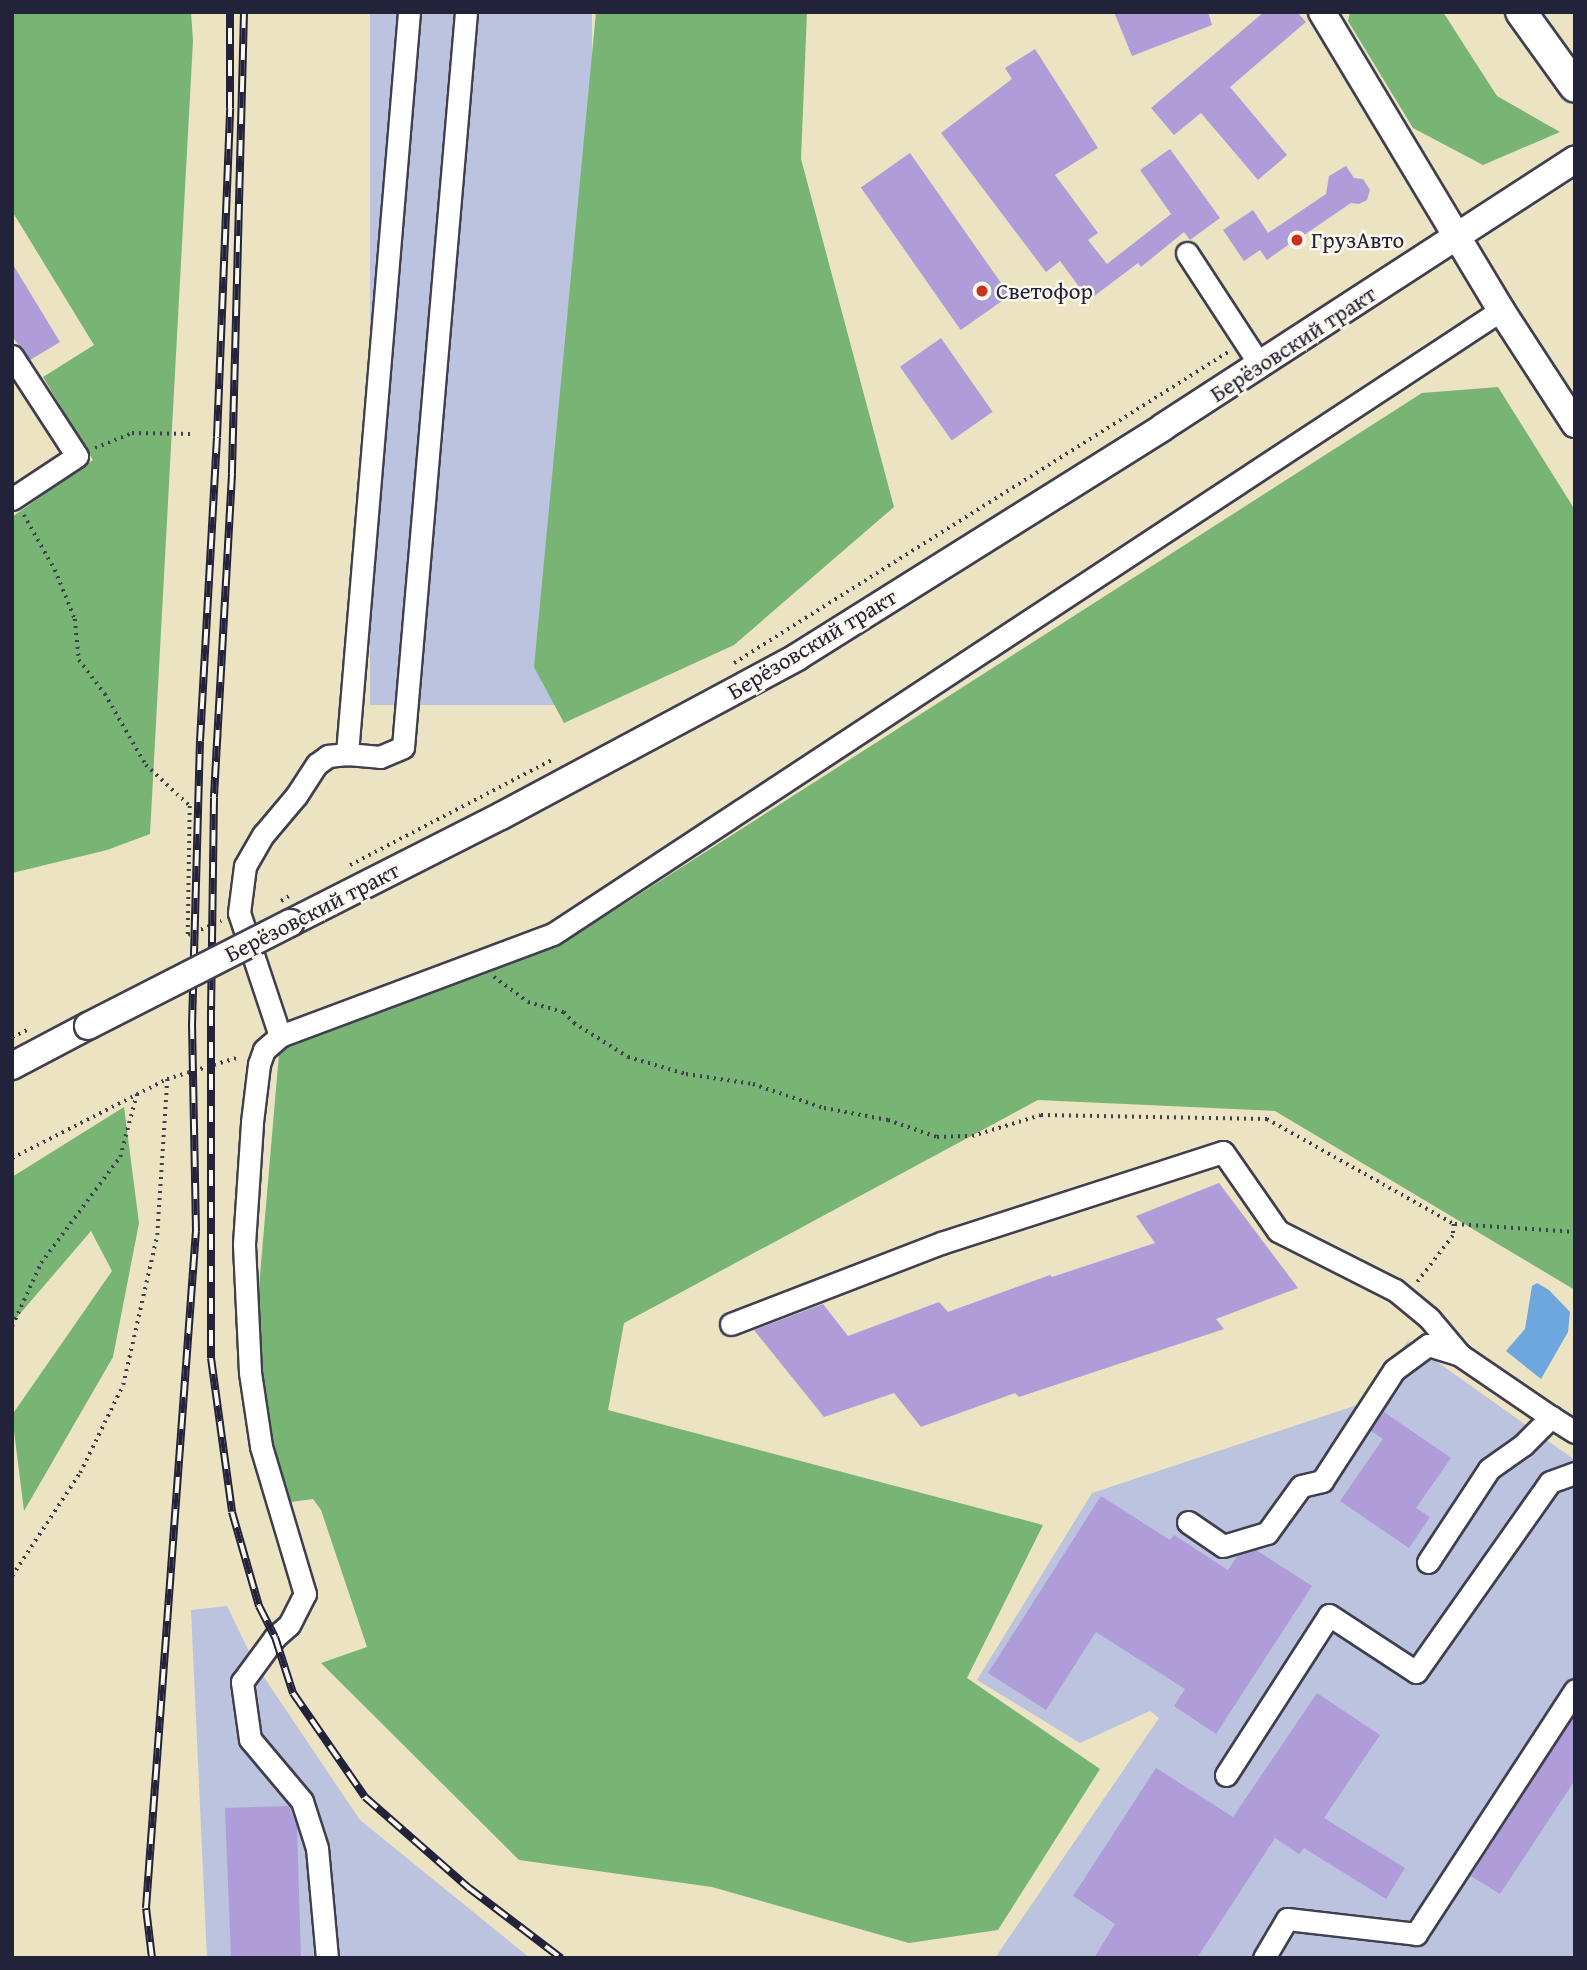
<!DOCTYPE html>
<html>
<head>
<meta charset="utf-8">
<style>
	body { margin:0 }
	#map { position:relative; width:1587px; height:1970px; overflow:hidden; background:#ebe3c2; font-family:"Gentium Book Plus",serif }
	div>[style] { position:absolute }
	.industrial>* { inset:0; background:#bcc3de; transform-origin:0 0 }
	.forest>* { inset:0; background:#78b474 }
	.water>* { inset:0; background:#6da7dd }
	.building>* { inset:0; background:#ae9dd8; transform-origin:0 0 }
	.path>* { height:3.5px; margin-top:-1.75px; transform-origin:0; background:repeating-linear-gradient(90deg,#403f4f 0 2px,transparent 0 7px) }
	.roads { filter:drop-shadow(2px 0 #403f4f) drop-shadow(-2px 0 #403f4f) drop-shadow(0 2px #403f4f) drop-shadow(0 -2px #403f4f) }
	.minor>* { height:21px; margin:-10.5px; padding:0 10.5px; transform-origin:10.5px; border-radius:10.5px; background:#fff }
	.major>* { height:26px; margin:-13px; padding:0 13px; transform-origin:13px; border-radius:13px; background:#fff }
	.highway>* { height:30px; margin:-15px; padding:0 15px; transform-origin:15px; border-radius:15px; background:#fff }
	.rail>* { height:8px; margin-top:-4px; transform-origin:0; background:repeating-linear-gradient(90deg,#fbf7ec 0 16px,#22223b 0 32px); box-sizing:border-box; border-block:2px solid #22223b }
	.path-bridge>* { height:3.5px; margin-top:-1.75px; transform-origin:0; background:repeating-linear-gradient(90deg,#403f4f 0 2px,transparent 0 7px) }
	.bridges { filter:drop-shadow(2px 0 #403f4f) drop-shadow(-2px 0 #403f4f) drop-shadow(0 2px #403f4f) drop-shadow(0 -2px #403f4f) }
	.major-bridge>* { height:26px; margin:-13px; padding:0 13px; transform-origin:13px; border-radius:13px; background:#fff }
	.dots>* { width:19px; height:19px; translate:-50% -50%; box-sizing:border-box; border:4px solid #fbf7ec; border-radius:50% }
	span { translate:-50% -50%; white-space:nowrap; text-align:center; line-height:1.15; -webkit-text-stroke:5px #fbf7ec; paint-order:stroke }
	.poi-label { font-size:23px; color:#22223b }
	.left { translate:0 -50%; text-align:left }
	.street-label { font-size:23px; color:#22223b }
	.frame { position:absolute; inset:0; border:14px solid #22223b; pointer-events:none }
</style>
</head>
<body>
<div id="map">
	<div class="industrial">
		<div style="left:370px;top:12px;width:222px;height:693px"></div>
		<div style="clip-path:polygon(1408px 1341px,1575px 1460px,1575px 1958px,995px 1958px,1159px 1718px,1150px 1711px,1080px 1743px,977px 1680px,1092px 1493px,1357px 1405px)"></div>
		<div style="clip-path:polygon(227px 1606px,255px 1664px,360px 1820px,530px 1958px,207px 1958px,191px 1610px)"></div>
	</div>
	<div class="forest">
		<div style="clip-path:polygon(12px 12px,191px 12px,193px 41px,150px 834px,107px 850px,12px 873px,12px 517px,93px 460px,43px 377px,94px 345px,12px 211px)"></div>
		<div style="clip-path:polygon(596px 12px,807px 12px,801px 159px,894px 507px,734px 645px,564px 723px,534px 667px)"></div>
		<div style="clip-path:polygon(1350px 12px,1443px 12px,1497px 96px,1560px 132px,1483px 165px,1413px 128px,1348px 21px)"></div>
		<div style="clip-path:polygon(1498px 387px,1575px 510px,1575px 1290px,1275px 1111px,1038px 1100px,624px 1323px,608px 1410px,1043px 1525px,967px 1678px,1100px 1769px,998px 1930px,909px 1943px,712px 1887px,519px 1860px,321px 1663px,367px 1647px,321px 1510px,313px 1499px,291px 1502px,281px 1491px,264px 1420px,256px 1322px,280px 1042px,557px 947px,1422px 393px)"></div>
		<div style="clip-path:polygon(124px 1107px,139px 1223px,113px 1357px,24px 1511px,12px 1415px,112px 1271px,91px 1231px,12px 1323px,12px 1177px)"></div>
	</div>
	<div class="water">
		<div style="clip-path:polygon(1537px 1283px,1549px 1290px,1570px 1312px,1568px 1332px,1541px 1379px,1506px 1351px,1525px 1329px,1532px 1286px)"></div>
	</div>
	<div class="building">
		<div style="clip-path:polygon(1114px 12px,1208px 12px,1212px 25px,1132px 56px)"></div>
		<div style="clip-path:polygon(1264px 12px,1297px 12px,1306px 22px,1230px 87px,1287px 155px,1258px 180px,1201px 113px,1174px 135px,1151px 108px)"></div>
		<div style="clip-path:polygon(1035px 49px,1098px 148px,1055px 175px,1098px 233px,1088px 240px,1107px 264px,1171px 214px,1140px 170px,1170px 149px,1220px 218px,1190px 240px,1184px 232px,1141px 267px,1138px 263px,1089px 300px,1060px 261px,1046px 272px,941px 133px,1012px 79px,1005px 68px)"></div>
		<div style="left:910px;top:153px;width:174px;height:60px;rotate:55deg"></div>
		<div style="clip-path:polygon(1346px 166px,1354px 178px,1363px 179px,1370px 190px,1367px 200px,1359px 204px,1351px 203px,1304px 235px,1302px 248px,1288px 245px,1267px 260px,1260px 250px,1244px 261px,1223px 230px,1253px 210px,1268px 233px,1326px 194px,1329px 176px)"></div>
		<div style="clip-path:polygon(12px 263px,60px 342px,30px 360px,12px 336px)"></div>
		<div style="left:941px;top:338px;width:90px;height:50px;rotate:55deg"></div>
		<div style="clip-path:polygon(1219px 1183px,1298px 1288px,1216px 1319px,1224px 1329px,1019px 1397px,1015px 1393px,921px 1427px,894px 1393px,824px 1417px,754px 1330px,823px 1304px,848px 1336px,939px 1302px,948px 1312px,1050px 1275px,1052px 1277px,1155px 1243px,1136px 1216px)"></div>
		<div style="clip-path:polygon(1384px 1412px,1451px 1458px,1416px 1508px,1430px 1517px,1409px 1548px,1340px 1501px,1383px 1439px,1371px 1431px)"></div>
		<div style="clip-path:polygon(1101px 1496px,1170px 1540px,1174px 1535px,1228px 1570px,1238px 1555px,1256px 1550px,1312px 1586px,1216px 1734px,1174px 1706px,1185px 1689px,1096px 1632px,1046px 1710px,988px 1673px)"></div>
		<div style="clip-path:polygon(1317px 1693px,1380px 1735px,1324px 1818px,1405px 1868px,1386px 1899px,1304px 1848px,1299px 1854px,1275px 1838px,1197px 1958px,1094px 1958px,1115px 1924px,1073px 1896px,1156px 1768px,1233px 1817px)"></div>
		<div style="clip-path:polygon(1575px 1714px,1575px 1780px,1500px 1894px,1471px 1876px)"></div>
		<div style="clip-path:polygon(289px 1806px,297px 1827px,301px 1958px,231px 1958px,225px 1808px)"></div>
	</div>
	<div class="path">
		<div style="left:95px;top:448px;width:40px;rotate:-22deg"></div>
		<div style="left:132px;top:433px;width:60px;rotate:1deg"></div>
		<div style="left:24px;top:515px;width:63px;rotate:60.6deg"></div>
		<div style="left:55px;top:570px;width:53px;rotate:67.8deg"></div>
		<div style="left:75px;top:619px;width:41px;rotate:84.4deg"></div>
		<div style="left:79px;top:660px;width:43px;rotate:52.6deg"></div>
		<div style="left:105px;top:694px;width:82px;rotate:60deg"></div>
		<div style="left:146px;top:765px;width:60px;rotate:43deg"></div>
		<div style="left:190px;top:806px;width:129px;rotate:90.9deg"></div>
		<div style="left:188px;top:935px;width:36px;rotate:-23deg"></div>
		<div style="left:734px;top:663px;width:584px;rotate:-32.19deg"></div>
		<div style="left:350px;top:865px;width:230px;rotate:-27.5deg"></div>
		<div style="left:494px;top:977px;width:42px;rotate:36.3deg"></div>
		<div style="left:528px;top:1002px;width:37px;rotate:16deg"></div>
		<div style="left:564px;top:1012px;width:15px;rotate:48deg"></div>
		<div style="left:574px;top:1023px;width:64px;rotate:32.2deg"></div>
		<div style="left:628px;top:1057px;width:60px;rotate:16.3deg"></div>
		<div style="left:686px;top:1074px;width:68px;rotate:8.5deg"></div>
		<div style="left:753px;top:1084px;width:75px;rotate:18.7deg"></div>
		<div style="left:824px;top:1108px;width:65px;rotate:10.6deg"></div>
		<div style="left:888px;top:1120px;width:52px;rotate:19.1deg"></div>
		<div style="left:937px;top:1137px;width:35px;rotate:-2deg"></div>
		<div style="left:972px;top:1136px;width:72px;rotate:-16.9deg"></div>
		<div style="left:1041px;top:1115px;width:226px;rotate:1deg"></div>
		<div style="left:1267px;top:1119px;width:214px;rotate:29.3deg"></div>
		<div style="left:1454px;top:1224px;width:12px;rotate:95deg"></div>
		<div style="left:1453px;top:1236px;width:59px;rotate:127.5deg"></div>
		<div style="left:12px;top:1037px;width:19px;rotate:-25deg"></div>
		<div style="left:12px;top:1158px;width:174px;rotate:-27deg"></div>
		<div style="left:167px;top:1079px;width:76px;rotate:-16.8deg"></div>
		<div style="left:1455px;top:1224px;width:120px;rotate:3.8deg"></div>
		<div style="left:12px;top:1326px;width:69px;rotate:-65.3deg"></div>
		<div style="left:41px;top:1263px;width:132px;rotate:-53.3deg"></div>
		<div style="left:120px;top:1157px;width:66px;rotate:-75.1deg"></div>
		<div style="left:12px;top:1576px;width:123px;rotate:-56.6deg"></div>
		<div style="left:80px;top:1473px;width:98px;rotate:-64deg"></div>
		<div style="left:123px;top:1385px;width:154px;rotate:-77.2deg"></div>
		<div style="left:157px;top:1235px;width:156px;rotate:-86.3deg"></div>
	</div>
	<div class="roads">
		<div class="minor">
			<div style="left:409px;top:12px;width:745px;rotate:94.78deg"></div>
			<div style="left:347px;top:754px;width:33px;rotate:5deg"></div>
			<div style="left:380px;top:757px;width:25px;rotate:-23deg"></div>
			<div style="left:403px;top:747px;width:738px;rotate:-85.1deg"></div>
			<div style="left:1187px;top:253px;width:134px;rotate:56.9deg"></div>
			<div style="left:12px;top:356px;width:119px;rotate:57deg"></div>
			<div style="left:77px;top:456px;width:78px;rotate:146.5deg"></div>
			<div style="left:280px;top:1036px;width:130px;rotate:-108.4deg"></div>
			<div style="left:239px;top:913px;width:47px;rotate:-82.7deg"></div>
			<div style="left:245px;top:866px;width:36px;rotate:-60deg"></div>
			<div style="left:263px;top:835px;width:51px;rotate:-49.8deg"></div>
			<div style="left:296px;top:796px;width:38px;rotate:-57deg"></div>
			<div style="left:317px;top:764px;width:14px;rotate:-36deg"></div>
			<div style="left:328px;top:756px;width:19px;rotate:-6deg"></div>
			<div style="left:731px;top:1324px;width:225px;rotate:-21.1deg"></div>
			<div style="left:941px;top:1243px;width:296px;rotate:-17.9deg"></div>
			<div style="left:1223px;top:1152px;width:96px;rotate:55.2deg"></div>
			<div style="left:1278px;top:1231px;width:131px;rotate:26.8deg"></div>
			<div style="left:1395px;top:1290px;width:44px;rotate:39.5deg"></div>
			<div style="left:1429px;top:1318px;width:48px;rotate:50deg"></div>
			<div style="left:1188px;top:1522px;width:42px;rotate:34.4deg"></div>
			<div style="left:1223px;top:1546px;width:46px;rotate:-16.5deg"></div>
			<div style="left:1267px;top:1533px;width:58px;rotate:-54.1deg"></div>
			<div style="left:1301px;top:1486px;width:22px;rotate:-13deg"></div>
			<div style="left:1322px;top:1481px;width:132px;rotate:-57deg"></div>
			<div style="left:1394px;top:1370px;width:42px;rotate:-36.3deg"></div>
			<div style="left:1428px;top:1345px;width:34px;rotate:17deg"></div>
			<div style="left:1460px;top:1355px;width:110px;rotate:34.3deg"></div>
			<div style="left:1428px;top:1562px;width:111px;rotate:-56.7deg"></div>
			<div style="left:1489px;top:1469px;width:42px;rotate:-35.2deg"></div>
			<div style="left:1523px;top:1445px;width:40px;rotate:-45deg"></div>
			<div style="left:1551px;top:1417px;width:28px;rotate:32deg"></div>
			<div style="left:1226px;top:1775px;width:190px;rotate:-57.2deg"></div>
			<div style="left:1329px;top:1615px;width:104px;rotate:33.2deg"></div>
			<div style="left:1416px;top:1672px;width:232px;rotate:-54.8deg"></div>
			<div style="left:1550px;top:1482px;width:27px;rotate:-20deg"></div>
			<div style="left:327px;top:1958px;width:110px;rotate:-95.2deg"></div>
			<div style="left:317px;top:1848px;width:49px;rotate:-107.7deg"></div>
			<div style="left:302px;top:1801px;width:81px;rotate:-130deg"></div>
			<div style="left:250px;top:1739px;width:58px;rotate:-98deg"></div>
			<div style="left:242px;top:1682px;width:56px;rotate:-53.7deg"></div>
			<div style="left:275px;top:1637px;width:18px;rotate:-41deg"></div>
			<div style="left:289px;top:1625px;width:35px;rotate:-63deg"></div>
			<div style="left:305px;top:1594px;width:154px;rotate:-106.6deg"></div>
			<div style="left:261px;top:1446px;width:75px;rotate:-98.5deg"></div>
			<div style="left:250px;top:1372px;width:128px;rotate:-92.7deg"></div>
			<div style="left:244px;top:1244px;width:122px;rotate:-86.2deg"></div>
			<div style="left:252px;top:1122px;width:58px;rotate:-83.1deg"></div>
			<div style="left:259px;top:1064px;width:15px;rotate:-70deg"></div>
			<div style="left:264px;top:1050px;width:21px;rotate:-41deg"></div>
			<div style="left:280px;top:1036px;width:291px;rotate:-20.5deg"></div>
			<div style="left:553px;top:934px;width:1135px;rotate:-33.35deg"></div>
			<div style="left:1264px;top:1958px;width:45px;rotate:-59.5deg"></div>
			<div style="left:1287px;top:1919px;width:130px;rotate:6.6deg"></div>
			<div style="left:1416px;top:1934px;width:291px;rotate:-56.9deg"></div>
		</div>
		<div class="major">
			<div style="left:1322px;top:12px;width:348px;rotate:59deg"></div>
			<div style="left:1501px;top:310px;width:136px;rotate:57deg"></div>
			<div style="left:290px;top:923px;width:237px;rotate:-26.9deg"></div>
			<div style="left:501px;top:816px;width:336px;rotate:-28.2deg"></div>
			<div style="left:797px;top:657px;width:432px;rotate:-32.1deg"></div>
			<div style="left:1163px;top:427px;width:491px;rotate:-33deg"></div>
			<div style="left:12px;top:1066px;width:86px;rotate:-27.8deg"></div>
		</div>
		<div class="highway">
			<div style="left:1521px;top:12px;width:92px;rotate:54.2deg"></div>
		</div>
	</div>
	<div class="rail">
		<div style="left:244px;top:12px;width:462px;rotate:91.5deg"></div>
		<div style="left:232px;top:474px;width:324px;rotate:93.2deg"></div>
		<div style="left:214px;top:798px;width:212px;rotate:90.8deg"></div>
		<div style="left:211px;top:1010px;width:348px;rotate:90deg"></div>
		<div style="left:211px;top:1358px;width:155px;rotate:82.2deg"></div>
		<div style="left:232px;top:1512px;width:98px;rotate:74deg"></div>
		<div style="left:259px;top:1606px;width:35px;rotate:63deg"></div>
		<div style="left:275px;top:1637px;width:59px;rotate:72.2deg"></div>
		<div style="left:293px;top:1693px;width:126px;rotate:55.3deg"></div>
		<div style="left:365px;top:1797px;width:138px;rotate:41.2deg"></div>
		<div style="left:469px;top:1888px;width:116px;rotate:37.3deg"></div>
		<div style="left:152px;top:1958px;width:50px;rotate:-96.8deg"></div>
		<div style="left:146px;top:1908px;width:679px;rotate:-85.78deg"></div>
		<div style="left:196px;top:1231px;width:205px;rotate:-91.1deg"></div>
		<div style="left:192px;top:1026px;width:285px;rotate:-88.4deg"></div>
		<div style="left:200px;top:741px;width:304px;rotate:-86.8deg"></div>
		<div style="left:217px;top:437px;width:329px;rotate:-87.7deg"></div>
		<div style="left:230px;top:108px;width:96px;rotate:-90deg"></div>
	</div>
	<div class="path-bridge">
		<div style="left:281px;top:901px;width:9px;rotate:-32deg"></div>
	</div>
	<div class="bridges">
		<div class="major-bridge">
			<div style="left:88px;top:1026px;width:227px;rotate:-27deg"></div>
		</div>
	</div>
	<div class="dots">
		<div style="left:1297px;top:240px;background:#c8321e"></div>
		<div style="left:982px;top:291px;background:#c8321e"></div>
	</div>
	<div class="poi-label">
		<span class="left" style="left:1311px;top:240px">ГрузАвто</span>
		<span class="left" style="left:996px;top:291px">Светофор</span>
	</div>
	<div class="street-label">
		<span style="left:1293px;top:344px;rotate:-33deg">Берёзовский тракт</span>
		<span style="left:812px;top:644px;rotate:-31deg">Берёзовский тракт</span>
		<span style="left:312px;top:912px;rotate:-27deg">Берёзовский тракт</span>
	</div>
	<div class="frame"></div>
</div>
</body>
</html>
